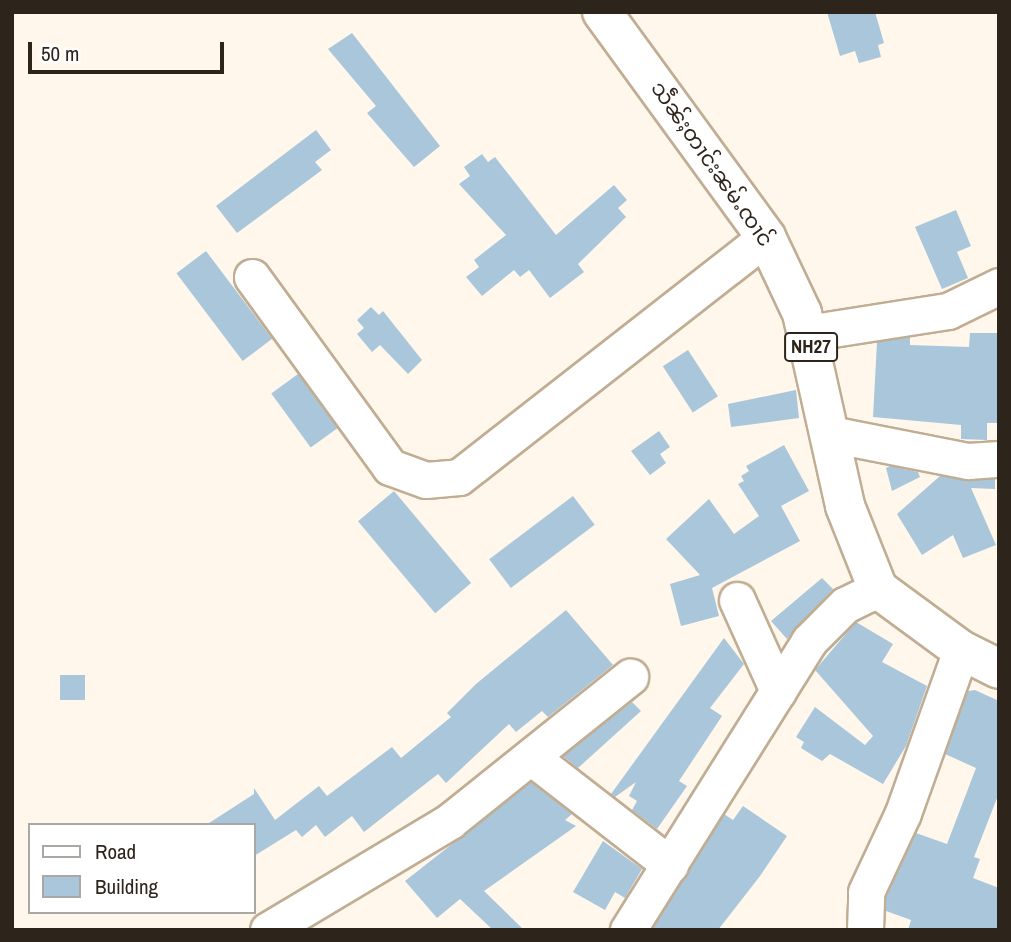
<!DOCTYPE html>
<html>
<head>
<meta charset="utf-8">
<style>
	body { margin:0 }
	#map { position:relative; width:1011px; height:942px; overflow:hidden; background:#fff7ec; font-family:"Archivo Narrow","Noto Sans Myanmar",sans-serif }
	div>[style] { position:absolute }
	.building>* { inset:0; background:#a9c6da; transform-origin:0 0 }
	.roads { filter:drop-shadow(2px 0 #c0ad93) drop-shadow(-2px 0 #c0ad93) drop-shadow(0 2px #c0ad93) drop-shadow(0 -2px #c0ad93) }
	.minor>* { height:35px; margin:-17.5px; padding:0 17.5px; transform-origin:17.5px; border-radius:17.5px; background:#fff }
	.highway>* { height:38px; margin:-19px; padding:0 19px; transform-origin:19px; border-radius:19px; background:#fff }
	span { translate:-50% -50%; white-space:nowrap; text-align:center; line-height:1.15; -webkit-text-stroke:6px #fff; paint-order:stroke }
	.shield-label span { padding:2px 5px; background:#fff; border:2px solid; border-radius:5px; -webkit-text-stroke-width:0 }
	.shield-label { font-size:19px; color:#2d251b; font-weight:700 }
	.street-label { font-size:21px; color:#2d251b }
	.frame { position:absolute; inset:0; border:14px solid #2d251b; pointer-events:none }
	.legend { position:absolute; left:28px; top:823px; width:228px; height:91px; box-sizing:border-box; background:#fff; border:2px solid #aba8a4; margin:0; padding:9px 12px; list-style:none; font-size:21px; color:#2d251b }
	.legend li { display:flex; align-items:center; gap:14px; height:35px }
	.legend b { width:35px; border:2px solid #aba8a4 }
	.scale { position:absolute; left:28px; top:42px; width:196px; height:32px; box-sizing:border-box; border:4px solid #2d251b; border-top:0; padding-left:9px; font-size:21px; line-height:24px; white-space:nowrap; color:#2d251b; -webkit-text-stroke:5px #fff; paint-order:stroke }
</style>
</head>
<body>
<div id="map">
	<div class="building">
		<div style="clip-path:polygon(827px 12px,875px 12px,884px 43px,878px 45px,881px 57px,859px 63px,855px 51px,840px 56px)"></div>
		<div style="clip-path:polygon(352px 33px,440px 146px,414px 167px,367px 113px,376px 106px,328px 49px)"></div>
		<div style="clip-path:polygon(316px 130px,331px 150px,315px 162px,322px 170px,237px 233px,216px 206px)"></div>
		<div style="clip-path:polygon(482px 154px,488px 162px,495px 157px,556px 235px,614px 185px,627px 200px,618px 208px,626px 217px,578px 264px,584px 272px,550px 298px,529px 270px,520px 277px,514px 270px,482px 296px,466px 277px,479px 267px,474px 260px,506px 235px,459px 184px,470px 176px,464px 167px)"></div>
		<div style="clip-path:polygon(956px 210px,971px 246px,957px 252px,968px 278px,942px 289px,915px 227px)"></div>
		<div style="left:206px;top:251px;width:110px;height:37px;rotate:53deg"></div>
		<div style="clip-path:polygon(371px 307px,379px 315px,383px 311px,422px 360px,408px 374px,380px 345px,372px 352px,357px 334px,364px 328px,357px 320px)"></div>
		<div style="clip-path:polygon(970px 333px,999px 333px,999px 423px,987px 423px,987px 440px,961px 439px,961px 425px,873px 417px,877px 342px,910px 337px,910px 345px,969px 347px)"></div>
		<div style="left:688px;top:350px;width:55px;height:30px;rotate:57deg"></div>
		<div style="left:298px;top:374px;width:67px;height:33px;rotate:54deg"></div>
		<div style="clip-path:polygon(796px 390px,799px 418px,731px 427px,728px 404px)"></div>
		<div style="clip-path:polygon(659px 431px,670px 447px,660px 454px,666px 463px,650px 475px,631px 451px)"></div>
		<div style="clip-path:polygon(784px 445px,809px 491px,781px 506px,800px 541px,712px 588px,719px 616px,681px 626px,670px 584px,700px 575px,666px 539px,709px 499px,734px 534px,759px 516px,738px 484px,744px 481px,741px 476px,749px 471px,746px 466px)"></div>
		<div style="clip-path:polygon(890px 466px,918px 472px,920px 477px,892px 491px,886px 468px)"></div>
		<div style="clip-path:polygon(940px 476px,995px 479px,995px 489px,971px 488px,996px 545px,963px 558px,953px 535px,922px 555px,897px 514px)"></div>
		<div style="left:394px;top:491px;width:120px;height:47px;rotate:50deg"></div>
		<div style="left:573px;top:496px;width:36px;height:105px;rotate:53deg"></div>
		<div style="clip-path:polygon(822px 578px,833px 589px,787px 639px,771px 621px)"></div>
		<div style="clip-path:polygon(566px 610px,613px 665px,548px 717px,542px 711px,516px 732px,509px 724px,446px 783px,438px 774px,364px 832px,352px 816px,325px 837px,316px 825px,302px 837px,296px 830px,254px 856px,254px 825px,206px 825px,254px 794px,254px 788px,275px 820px,319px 786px,327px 796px,392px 747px,401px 758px,451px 717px,447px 713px,476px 684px)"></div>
		<div style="clip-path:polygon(856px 622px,893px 644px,882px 662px,927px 686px,906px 746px,883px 784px,830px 754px,822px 761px,801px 748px,804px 742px,796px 737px,815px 707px,865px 745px,873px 736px,815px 670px)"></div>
		<div style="clip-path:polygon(724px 638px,744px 664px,710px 708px,722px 716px,679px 781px,687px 786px,657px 829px,632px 810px,637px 801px,629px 796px,636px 782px,615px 797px,611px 794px)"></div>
		<div style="left:60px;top:675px;width:25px;height:25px"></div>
		<div style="clip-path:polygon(975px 690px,999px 701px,999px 793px,974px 857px,980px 859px,973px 878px,999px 888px,999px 930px,908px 930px,911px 920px,886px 911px,886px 898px,916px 833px,947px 844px,976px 768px,945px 754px,968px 691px)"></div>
		<div style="clip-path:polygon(632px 702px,641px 711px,578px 768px,563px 756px)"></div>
		<div style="clip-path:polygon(531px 782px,572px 814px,565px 820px,576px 826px,484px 891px,524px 930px,493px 930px,460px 899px,437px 918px,405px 881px)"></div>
		<div style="clip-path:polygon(743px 806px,787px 836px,760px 876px,718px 930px,652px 930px,724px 814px,733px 820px)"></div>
		<div style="clip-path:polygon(603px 841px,642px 869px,625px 898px,615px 892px,605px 910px,573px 892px)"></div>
	</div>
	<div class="roads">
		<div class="minor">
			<div style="left:252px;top:277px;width:235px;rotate:54deg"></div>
			<div style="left:390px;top:467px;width:38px;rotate:20deg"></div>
			<div style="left:426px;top:480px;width:33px;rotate:-5deg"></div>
			<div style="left:459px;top:477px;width:390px;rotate:-38deg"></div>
			<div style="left:807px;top:333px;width:143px;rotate:-8.9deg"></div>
			<div style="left:948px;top:311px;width:57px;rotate:-26.1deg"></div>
			<div style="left:830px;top:434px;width:141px;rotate:11.1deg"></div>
			<div style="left:968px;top:461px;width:31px;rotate:-4deg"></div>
			<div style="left:737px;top:600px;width:100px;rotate:65.7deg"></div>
			<div style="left:531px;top:757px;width:176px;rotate:37.8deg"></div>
			<div style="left:268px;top:930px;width:212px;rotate:-30.9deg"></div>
			<div style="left:450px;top:821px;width:231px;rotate:-38.7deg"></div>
			<div style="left:628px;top:930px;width:341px;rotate:-57.9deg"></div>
			<div style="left:809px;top:641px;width:51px;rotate:-45deg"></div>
			<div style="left:845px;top:605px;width:37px;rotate:-26deg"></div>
			<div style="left:865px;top:930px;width:38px;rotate:-88deg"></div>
			<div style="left:866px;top:892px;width:87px;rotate:-64.9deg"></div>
			<div style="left:903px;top:813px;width:173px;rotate:-70.4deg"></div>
		</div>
		<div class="highway">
			<div style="left:602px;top:12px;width:278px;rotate:53.9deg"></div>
			<div style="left:766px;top:237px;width:84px;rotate:64.7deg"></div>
			<div style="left:802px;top:313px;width:198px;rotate:77.4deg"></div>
			<div style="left:845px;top:506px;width:89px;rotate:68.3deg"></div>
			<div style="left:878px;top:589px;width:103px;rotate:36.3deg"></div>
			<div style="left:961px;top:650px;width:42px;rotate:26.6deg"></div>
		</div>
	</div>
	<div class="shield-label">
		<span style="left:811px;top:347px">NH27</span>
	</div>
	<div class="street-label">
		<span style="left:712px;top:164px;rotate:55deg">သဵၼ်ႈတၢင်းၼမ်ႉၸၢင်</span>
	</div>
	<div class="frame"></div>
	<ul class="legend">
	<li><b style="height:9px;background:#fff"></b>Road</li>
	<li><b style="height:19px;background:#a9c6da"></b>Building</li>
	</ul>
	<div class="scale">50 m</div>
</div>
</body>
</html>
